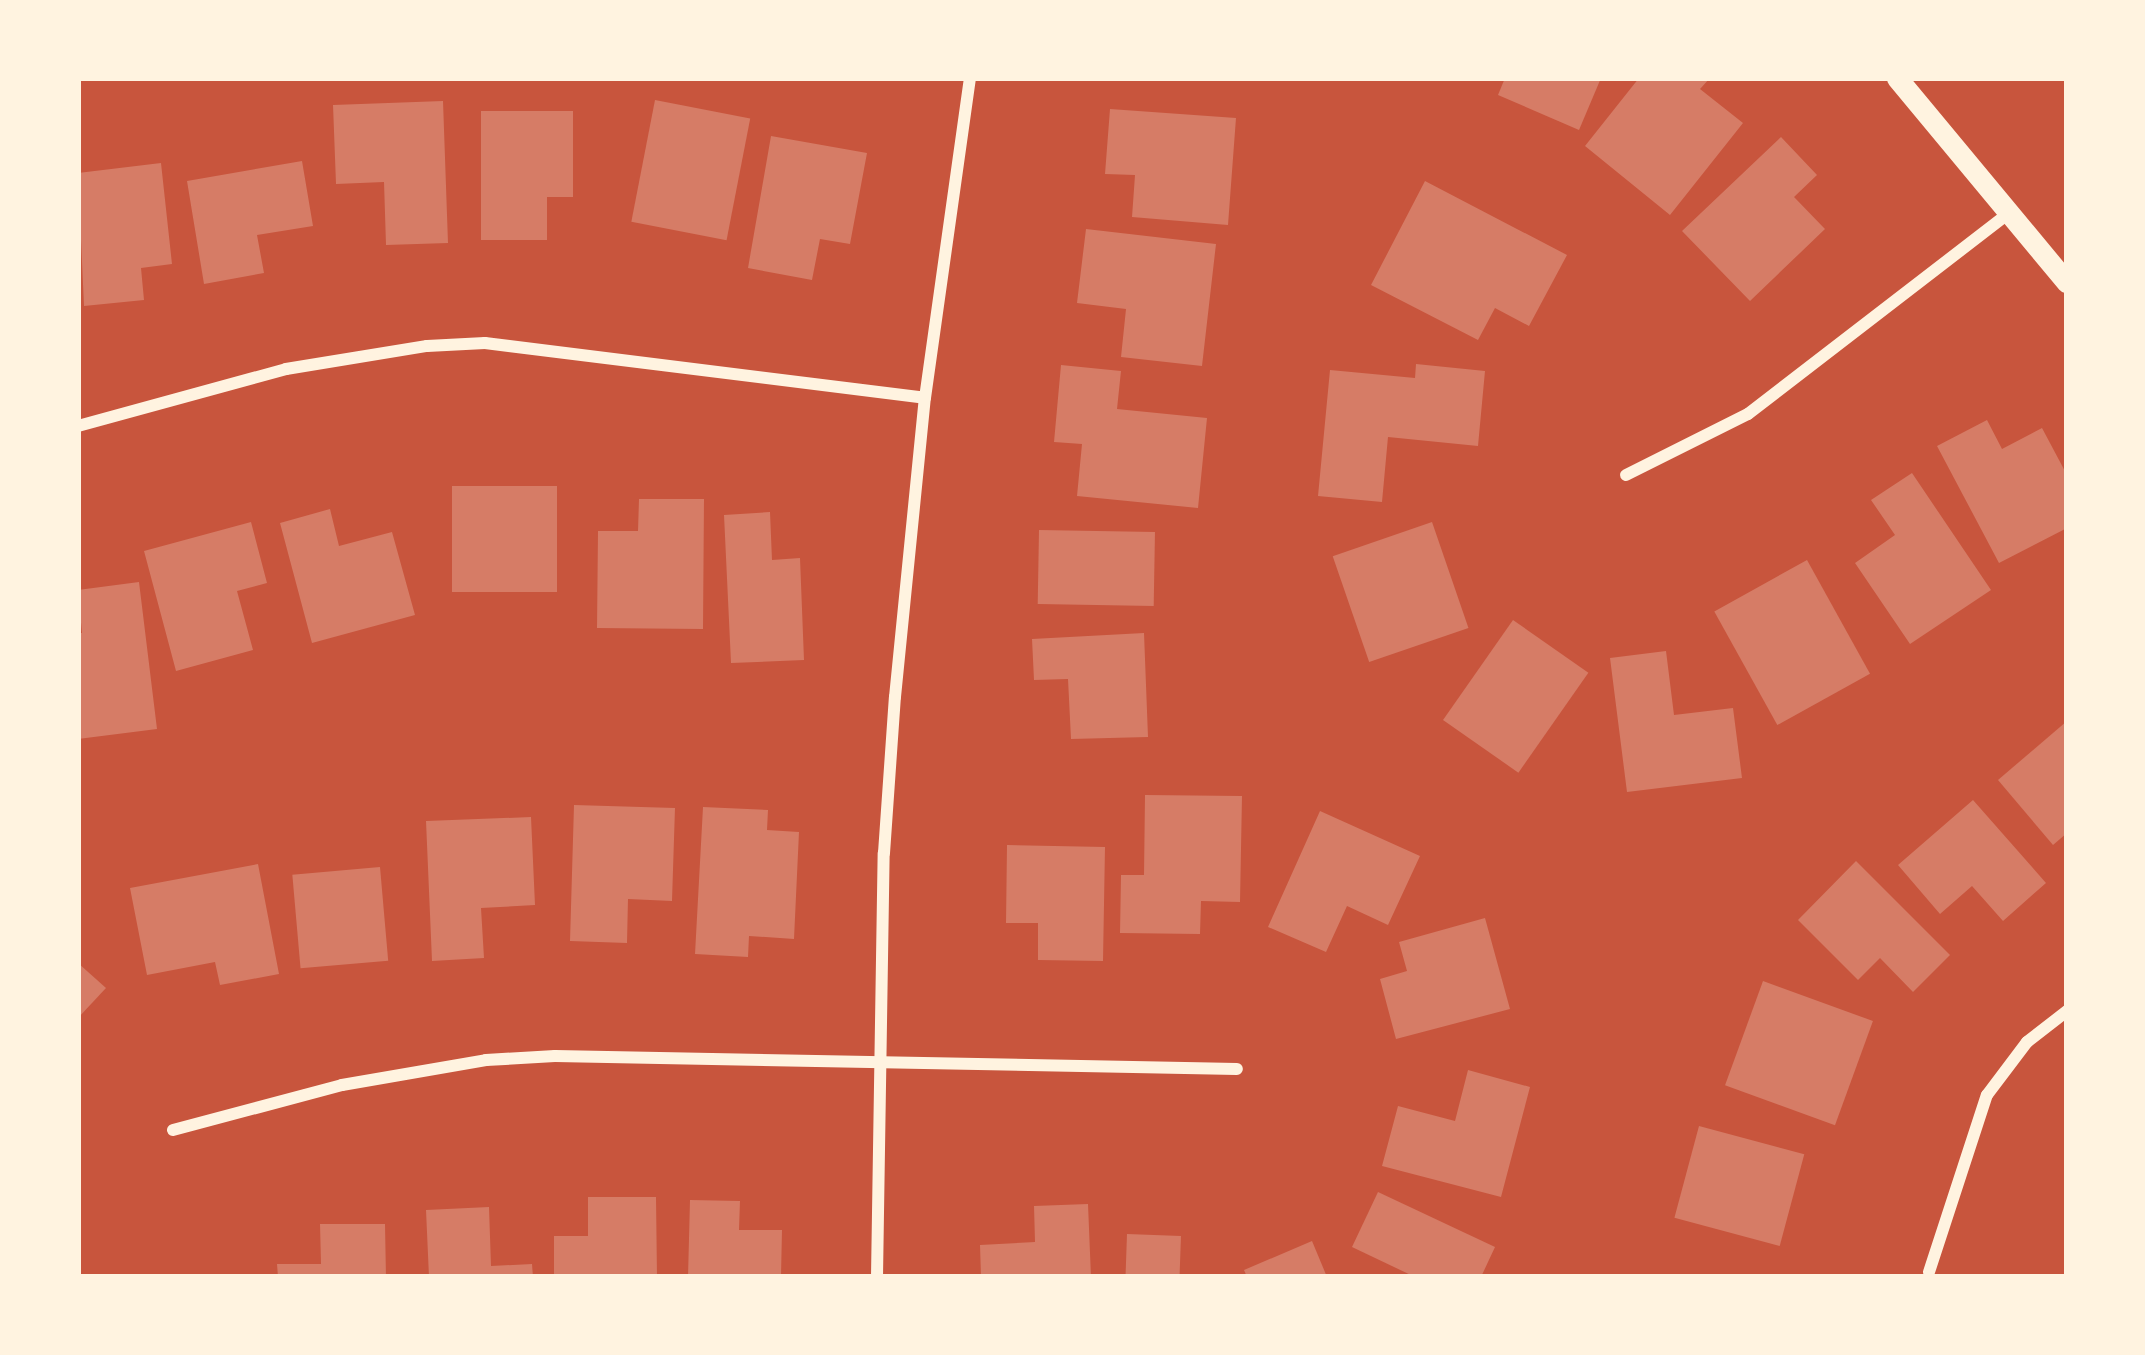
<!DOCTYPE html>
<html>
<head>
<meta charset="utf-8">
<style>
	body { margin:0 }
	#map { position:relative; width:2145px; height:1355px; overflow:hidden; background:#c8553d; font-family:"Roboto Condensed",sans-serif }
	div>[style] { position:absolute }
	.building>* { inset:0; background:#d67c66; transform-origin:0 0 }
	.minor>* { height:12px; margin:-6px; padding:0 6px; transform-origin:6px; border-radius:6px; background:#fff3e0 }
	.tertiary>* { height:21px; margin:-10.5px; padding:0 10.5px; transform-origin:10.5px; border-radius:10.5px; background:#fff3e0 }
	span { translate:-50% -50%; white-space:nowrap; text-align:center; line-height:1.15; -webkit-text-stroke:12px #fff3e0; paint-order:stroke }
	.frame { position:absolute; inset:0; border:81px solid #fff3e0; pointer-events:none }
</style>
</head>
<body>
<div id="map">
	<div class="building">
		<div style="clip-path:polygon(1505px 78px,1601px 78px,1579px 130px,1498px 95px)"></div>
		<div style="clip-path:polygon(1639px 78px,1710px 78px,1700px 89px,1743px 123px,1670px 215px,1585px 146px)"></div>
		<div style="left:655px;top:100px;width:97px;height:124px;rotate:11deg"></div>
		<div style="clip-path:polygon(443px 101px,448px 243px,386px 245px,384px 182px,336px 184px,333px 105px)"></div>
		<div style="clip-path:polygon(1110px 109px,1236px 118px,1228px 225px,1132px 217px,1135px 175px,1105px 174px)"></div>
		<div style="clip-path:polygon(481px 111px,573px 111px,573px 197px,547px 197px,547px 240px,481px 240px)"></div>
		<div style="clip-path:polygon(771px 136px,867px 153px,850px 244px,820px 239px,812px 280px,748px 268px)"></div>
		<div style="clip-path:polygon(1781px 137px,1817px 175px,1794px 197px,1825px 229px,1750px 301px,1682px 231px)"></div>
		<div style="clip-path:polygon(302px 161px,313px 226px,257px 235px,264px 273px,204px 284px,187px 181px)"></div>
		<div style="clip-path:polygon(161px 163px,172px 264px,141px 268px,144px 300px,84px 306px,78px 173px)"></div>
		<div style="clip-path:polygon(1425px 181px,1567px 255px,1529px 326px,1495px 308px,1478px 340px,1371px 285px)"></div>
		<div style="clip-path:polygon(1086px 229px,1216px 244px,1202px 366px,1121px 357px,1126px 309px,1077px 303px)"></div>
		<div style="clip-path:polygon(1416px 364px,1485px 371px,1478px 446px,1388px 437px,1382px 502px,1318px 496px,1330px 370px,1415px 378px)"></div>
		<div style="clip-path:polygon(1061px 365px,1121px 371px,1117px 409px,1207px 418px,1198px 508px,1077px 496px,1082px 444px,1054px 442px)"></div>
		<div style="clip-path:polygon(1987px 420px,2002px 449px,2042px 428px,2067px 475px,2067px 528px,1999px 563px,1937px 446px)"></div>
		<div style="clip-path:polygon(1912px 473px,1991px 590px,1910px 644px,1855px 563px,1895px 535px,1871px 500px)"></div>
		<div style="left:452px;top:486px;width:105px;height:106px"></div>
		<div style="clip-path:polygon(639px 499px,704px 499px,703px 629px,597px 628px,598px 531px,638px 531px)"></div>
		<div style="clip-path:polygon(330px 509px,339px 546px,392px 532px,415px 615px,312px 643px,280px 523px)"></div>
		<div style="clip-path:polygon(770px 512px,772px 560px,800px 558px,804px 660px,731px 663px,724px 515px)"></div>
		<div style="clip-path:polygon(251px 522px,267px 583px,237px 591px,253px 650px,176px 671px,144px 551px)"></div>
		<div style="left:1432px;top:522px;width:112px;height:105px;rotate:71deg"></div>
		<div style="left:1039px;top:530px;width:116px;height:74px;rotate:1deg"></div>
		<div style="left:1807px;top:560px;width:130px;height:106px;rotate:61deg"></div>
		<div style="clip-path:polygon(139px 582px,157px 729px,78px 739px,78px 633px,82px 633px,78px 590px)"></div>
		<div style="left:1513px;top:620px;width:92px;height:122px;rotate:35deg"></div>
		<div style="clip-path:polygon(1144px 633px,1148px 737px,1071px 739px,1068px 679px,1034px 680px,1032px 639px)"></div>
		<div style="clip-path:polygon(1666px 651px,1674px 715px,1733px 708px,1742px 778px,1627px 792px,1610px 658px)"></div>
		<div style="clip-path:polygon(2067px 721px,2067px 833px,2053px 845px,1998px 780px)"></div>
		<div style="clip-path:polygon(1145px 795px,1242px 796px,1240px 902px,1201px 901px,1200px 934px,1120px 933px,1121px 875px,1144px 875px)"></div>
		<div style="clip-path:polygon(1973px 800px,2046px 883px,2003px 921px,1972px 886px,1940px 914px,1898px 865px)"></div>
		<div style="clip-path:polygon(574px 805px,675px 808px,672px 901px,628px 899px,627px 943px,570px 941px)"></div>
		<div style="clip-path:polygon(703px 807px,768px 810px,767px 830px,799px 832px,794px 939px,749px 936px,748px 957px,695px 954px)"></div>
		<div style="clip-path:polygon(1320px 811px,1420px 856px,1388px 925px,1347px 906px,1326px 952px,1268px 927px)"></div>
		<div style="clip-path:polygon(531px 817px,535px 905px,481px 908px,484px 958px,432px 961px,426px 821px)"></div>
		<div style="clip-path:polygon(1007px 845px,1105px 847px,1103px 961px,1038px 960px,1038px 923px,1006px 923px)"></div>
		<div style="clip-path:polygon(1856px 861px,1950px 955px,1913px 992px,1880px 958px,1858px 980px,1798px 920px)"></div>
		<div style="clip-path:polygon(258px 864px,279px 974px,220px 985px,215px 962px,147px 975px,130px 888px)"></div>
		<div style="left:380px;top:867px;width:94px;height:88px;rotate:85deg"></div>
		<div style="clip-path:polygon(1485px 918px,1510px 1009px,1396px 1039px,1380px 979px,1407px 971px,1399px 942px)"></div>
		<div style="clip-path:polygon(78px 963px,106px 988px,78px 1018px)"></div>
		<div style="left:1763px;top:981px;width:117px;height:111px;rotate:20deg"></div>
		<div style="clip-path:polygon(1468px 1070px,1530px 1087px,1501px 1197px,1382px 1166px,1398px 1106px,1455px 1121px)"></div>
		<div style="left:1699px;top:1126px;width:109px;height:95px;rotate:15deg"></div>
		<div style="clip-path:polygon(1378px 1192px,1495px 1247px,1481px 1277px,1415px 1277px,1352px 1247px)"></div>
		<div style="clip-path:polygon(588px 1197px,656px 1197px,657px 1277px,554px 1277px,554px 1236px,588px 1236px)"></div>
		<div style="clip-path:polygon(690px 1200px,740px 1201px,739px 1230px,782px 1230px,781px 1277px,688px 1277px)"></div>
		<div style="clip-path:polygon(1088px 1204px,1091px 1277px,981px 1277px,980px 1245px,1035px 1242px,1034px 1206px)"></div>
		<div style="clip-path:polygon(489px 1207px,491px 1266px,532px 1264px,533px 1277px,429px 1277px,426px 1210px)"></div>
		<div style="clip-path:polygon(320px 1224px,385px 1224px,386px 1277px,278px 1277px,277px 1264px,321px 1264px)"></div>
		<div style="left:1127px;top:1234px;width:54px;height:43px;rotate:2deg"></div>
		<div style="clip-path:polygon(1312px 1241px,1327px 1277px,1247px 1277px,1244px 1270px)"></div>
	</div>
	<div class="minor">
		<div style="left:78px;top:426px;width:216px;rotate:-15.3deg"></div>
		<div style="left:286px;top:369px;width:143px;rotate:-9.3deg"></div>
		<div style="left:427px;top:346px;width:58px;rotate:-3deg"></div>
		<div style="left:485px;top:343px;width:443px;rotate:7.1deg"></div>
		<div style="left:1626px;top:475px;width:136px;rotate:-26.6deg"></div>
		<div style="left:1748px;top:414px;width:331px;rotate:-37.6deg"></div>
		<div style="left:173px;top:1130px;width:175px;rotate:-14.9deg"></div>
		<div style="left:342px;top:1085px;width:146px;rotate:-9.8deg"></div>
		<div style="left:486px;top:1060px;width:69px;rotate:-3.3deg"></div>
		<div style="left:555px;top:1056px;width:682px;rotate:1.09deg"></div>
		<div style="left:1929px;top:1272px;width:186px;rotate:-71.9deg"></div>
		<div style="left:1987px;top:1095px;width:66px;rotate:-53deg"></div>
		<div style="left:2027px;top:1042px;width:51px;rotate:-37.8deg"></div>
		<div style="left:877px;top:1277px;width:424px;rotate:-89.1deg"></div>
		<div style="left:884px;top:853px;width:156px;rotate:-86deg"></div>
		<div style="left:895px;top:697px;width:301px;rotate:-84.3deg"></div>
		<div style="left:925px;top:398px;width:323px;rotate:-82deg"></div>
	</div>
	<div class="tertiary">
		<div style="left:1897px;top:78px;width:266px;rotate:50.3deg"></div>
	</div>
	<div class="frame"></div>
</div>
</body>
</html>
